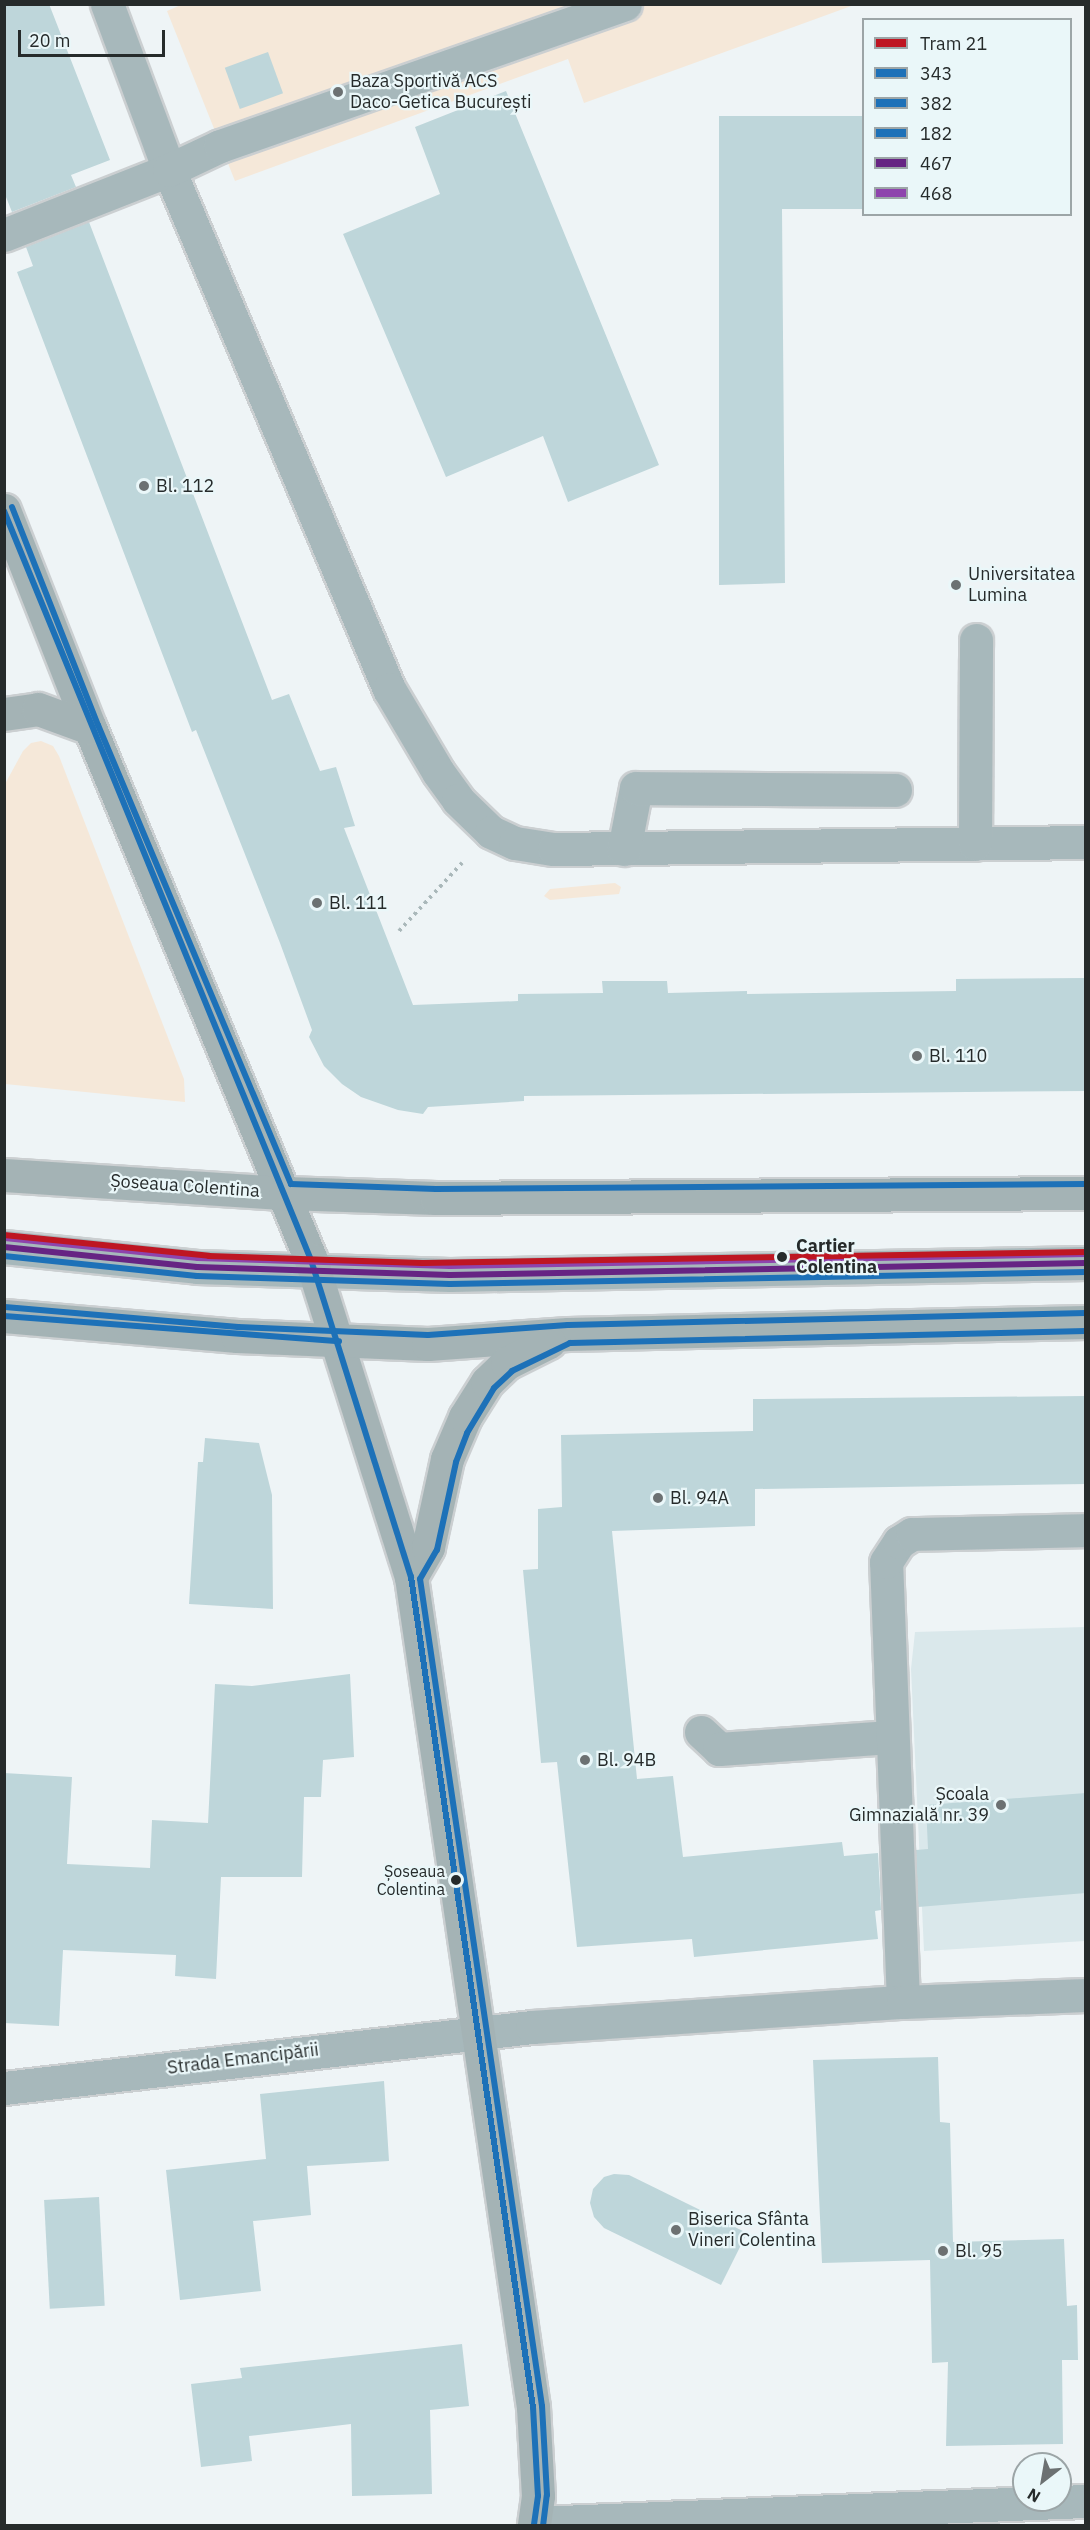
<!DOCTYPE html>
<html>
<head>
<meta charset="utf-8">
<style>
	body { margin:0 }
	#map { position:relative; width:1090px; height:2530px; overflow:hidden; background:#eef4f6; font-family:"IBM Plex Sans",sans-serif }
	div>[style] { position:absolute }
	.built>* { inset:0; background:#dae8eb }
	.green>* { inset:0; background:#f5e8d9 }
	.building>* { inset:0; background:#bed6da; transform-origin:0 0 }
	.path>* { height:4px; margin-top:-2px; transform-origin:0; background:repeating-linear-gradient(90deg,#aab8ba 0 3px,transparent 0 7.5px) }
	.roads { filter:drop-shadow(2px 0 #cbcfd1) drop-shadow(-2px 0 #cbcfd1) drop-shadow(0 2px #cbcfd1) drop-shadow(0 -2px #cbcfd1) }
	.minor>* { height:33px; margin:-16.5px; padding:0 16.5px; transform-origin:16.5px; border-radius:16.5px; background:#a7b8bb }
	.major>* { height:33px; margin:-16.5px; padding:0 16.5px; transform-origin:16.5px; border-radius:16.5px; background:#a4b3b5 }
	.bus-1>* { height:6px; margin:-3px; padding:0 3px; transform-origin:3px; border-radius:3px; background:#1d71b8 }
	.bus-2>* { height:6px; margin:-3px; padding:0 3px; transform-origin:3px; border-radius:3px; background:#1d71b8 }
	.bus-3>* { height:6px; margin:-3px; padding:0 3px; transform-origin:3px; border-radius:3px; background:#1d71b8 }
	.bus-4>* { height:6px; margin:-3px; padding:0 3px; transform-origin:3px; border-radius:3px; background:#662483 }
	.bus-5>* { height:6px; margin:-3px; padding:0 3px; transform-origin:3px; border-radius:3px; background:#8e44ad }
	.tram-1>* { height:6px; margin:-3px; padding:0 3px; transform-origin:3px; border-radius:3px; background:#be1622 }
	.dots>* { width:16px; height:16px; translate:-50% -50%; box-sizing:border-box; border:3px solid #eaf7f9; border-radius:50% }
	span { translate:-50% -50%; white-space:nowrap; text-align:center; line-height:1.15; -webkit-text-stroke:4.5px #eaf7f9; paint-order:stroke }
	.bus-label { font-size:16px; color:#262b2b }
	.right { translate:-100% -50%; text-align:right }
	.poi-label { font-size:18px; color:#262b2b }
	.left { translate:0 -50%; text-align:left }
	.street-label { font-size:18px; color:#262b2b }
	.stop-label { font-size:18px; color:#262b2b; font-weight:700 }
	.frame { position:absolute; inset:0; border:6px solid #262b2b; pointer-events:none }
	.legend { position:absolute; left:862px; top:18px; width:210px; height:198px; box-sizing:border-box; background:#eaf7f9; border:2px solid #9ca5a7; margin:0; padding:8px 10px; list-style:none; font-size:18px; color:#262b2b }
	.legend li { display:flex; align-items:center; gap:12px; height:30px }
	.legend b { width:30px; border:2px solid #9ca5a7 }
	.north { position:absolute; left:1012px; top:2452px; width:60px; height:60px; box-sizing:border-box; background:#eaf7f9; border:2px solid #9ca5a7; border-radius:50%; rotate:211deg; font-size:16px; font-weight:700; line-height:24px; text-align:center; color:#262b2b }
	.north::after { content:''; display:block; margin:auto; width:21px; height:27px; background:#6c7172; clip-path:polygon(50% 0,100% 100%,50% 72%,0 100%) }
	.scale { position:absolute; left:18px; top:30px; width:147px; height:27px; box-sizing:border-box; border:3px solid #262b2b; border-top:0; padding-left:8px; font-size:18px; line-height:21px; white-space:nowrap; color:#262b2b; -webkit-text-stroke:4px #eaf7f9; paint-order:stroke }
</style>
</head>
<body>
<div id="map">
	<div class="built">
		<div style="clip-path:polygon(1085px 1627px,1085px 1941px,924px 1951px,911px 1669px,915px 1632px)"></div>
	</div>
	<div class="green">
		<div style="clip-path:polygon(183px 4px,854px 5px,584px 103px,568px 59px,235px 181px,167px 11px)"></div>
		<div style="clip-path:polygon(41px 741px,53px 746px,59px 756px,184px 1079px,185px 1102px,5px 1084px,5px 784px,23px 751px,31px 743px)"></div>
		<div style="clip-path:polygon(615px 883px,621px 887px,619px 894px,550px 900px,544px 896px,550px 889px)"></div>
	</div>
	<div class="building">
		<div style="clip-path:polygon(4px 4px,49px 4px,110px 160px,71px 175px,76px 187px,12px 212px,4px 192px)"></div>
		<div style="left:268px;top:52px;width:44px;height:46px;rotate:70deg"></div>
		<div style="clip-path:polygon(506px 91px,659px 465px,568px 502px,543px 436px,446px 477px,343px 234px,440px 194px,415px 127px)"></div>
		<div style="clip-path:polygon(719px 116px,864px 116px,864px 209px,782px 209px,785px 583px,719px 585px)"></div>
		<div style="clip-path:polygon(89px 222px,272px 700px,289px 694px,320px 771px,336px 767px,355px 826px,344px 828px,413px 1005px,518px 1001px,518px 994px,603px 993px,602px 981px,667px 981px,668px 993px,747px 991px,747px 994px,956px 991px,956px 979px,1086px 978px,1086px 1091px,524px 1096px,524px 1101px,428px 1107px,423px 1114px,398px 1110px,361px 1097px,342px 1084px,324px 1066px,309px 1037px,312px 1030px,280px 943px,196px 730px,192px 732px,17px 272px,33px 266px,26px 247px)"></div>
		<div style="clip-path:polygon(1086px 1396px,1086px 1484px,755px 1489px,755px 1526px,612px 1531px,637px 1779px,673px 1776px,683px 1857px,842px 1842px,844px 1856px,878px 1853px,881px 1910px,875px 1911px,878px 1939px,694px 1957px,692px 1939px,577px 1947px,557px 1762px,541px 1763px,523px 1570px,538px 1569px,538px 1509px,562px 1507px,561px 1435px,753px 1431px,753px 1399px)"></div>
		<div style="clip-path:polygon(205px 1438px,259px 1443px,272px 1495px,273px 1609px,189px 1604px,198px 1462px,203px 1462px)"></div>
		<div style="clip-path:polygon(350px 1674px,354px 1757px,323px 1760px,321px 1797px,304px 1797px,302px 1877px,221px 1877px,216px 1979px,175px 1976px,176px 1955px,63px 1950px,59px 2026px,4px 2023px,4px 1773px,72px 1777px,67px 1864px,150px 1868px,152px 1820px,208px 1823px,215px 1684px,252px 1686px)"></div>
		<div style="clip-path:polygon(1086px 1793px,1086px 1893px,918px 1907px,916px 1850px,928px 1849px,926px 1805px)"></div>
		<div style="clip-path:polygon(938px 2057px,940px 2122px,950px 2123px,953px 2242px,1064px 2239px,1067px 2306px,1077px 2305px,1078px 2360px,1062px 2360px,1063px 2444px,946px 2446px,948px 2362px,932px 2363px,930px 2260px,822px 2263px,813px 2060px)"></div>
		<div style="clip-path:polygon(384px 2081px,389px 2161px,307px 2166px,311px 2215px,253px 2221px,261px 2291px,180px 2300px,166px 2170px,266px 2159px,260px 2094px)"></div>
		<div style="clip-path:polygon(614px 2174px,629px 2175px,747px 2233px,721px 2285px,604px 2228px,594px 2217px,590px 2203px,593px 2189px,604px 2177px)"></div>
		<div style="left:99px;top:2197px;width:109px;height:55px;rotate:87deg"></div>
		<div style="clip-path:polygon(462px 2344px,469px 2406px,430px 2410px,432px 2494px,352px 2496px,351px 2424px,249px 2436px,252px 2461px,201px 2467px,191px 2384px,242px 2378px,240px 2368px)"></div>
	</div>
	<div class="path">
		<div style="left:399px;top:931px;width:93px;rotate:-47.2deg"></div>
	</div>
	<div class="roads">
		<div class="minor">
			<div style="left:107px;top:4px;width:177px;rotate:69.5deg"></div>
			<div style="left:169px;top:170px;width:564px;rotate:67.03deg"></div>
			<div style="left:389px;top:689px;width:96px;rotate:59.4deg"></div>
			<div style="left:438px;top:772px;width:34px;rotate:54deg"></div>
			<div style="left:458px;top:800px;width:46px;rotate:44.1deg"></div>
			<div style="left:491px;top:832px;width:26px;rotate:25deg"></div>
			<div style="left:515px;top:843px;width:39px;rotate:9deg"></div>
			<div style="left:554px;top:849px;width:532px;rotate:-0.75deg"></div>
			<div style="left:4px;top:235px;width:177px;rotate:-21.5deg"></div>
			<div style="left:169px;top:170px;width:56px;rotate:-25.2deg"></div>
			<div style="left:220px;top:146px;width:429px;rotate:-19.3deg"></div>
			<div style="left:975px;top:844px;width:204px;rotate:-89.7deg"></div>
			<div style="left:624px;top:849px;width:62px;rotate:-78.9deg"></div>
			<div style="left:636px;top:788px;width:259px;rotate:0.4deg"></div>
			<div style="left:4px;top:1247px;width:194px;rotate:5.9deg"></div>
			<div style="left:197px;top:1267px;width:253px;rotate:1.8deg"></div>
			<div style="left:450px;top:1275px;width:636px;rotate:-1.08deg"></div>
			<div style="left:701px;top:1732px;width:25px;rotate:43deg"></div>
			<div style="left:719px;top:1749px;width:172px;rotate:-4deg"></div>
			<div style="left:903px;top:2002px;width:440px;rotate:-92.2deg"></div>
			<div style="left:886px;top:1562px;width:24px;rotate:-57deg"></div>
			<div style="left:899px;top:1542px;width:15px;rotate:-32deg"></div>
			<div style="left:912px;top:1534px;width:174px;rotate:-1.3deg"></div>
			<div style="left:4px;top:2088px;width:532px;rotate:-6.59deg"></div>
			<div style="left:532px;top:2027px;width:372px;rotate:-3.9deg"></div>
			<div style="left:903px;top:2002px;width:183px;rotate:-2.2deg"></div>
			<div style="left:535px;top:2523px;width:551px;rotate:-2.29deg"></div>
		</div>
		<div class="major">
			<div style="left:4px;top:510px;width:234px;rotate:68.5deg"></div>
			<div style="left:90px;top:728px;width:576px;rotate:67.44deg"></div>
			<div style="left:311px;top:1260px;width:332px;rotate:72.5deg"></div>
			<div style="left:411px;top:1577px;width:839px;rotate:81.64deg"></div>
			<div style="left:533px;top:2407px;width:89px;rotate:86.8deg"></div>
			<div style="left:538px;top:2496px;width:30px;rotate:98deg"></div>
			<div style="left:4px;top:714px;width:34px;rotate:-8deg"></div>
			<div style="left:38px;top:709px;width:55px;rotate:20.1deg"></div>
			<div style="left:4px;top:1175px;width:282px;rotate:3.7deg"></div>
			<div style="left:285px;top:1193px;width:151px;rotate:1.9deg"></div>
			<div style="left:436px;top:1198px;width:650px;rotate:-0.44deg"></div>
			<div style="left:4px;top:1316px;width:234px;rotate:4.9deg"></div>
			<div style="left:237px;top:1336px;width:191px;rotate:2.4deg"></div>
			<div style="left:428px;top:1344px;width:140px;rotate:-4.1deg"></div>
			<div style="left:568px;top:1334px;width:518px;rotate:-1.33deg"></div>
			<div style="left:411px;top:1577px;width:34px;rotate:-60deg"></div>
			<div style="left:428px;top:1547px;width:90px;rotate:-77.8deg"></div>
			<div style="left:447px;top:1459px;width:46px;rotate:-66.8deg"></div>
			<div style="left:465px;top:1417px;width:41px;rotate:-57.8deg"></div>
			<div style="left:487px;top:1382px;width:28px;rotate:-44deg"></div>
			<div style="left:507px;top:1363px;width:47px;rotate:-26.6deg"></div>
		</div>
	</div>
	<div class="bus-1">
		<div style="left:4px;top:511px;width:809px;rotate:67.71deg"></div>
		<div style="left:311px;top:1260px;width:332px;rotate:72.5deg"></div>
		<div style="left:411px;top:1577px;width:839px;rotate:81.64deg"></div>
		<div style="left:533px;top:2407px;width:89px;rotate:86.8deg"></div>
		<div style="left:538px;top:2496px;width:30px;rotate:98deg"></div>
		<div style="left:4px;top:1316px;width:336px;rotate:4.3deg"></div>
	</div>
	<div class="bus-2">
		<div style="left:4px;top:1256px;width:194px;rotate:5.9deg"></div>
		<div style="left:197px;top:1276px;width:253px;rotate:1.8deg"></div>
		<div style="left:450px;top:1284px;width:636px;rotate:-1.08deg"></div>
		<div style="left:543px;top:2526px;width:31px;rotate:-83deg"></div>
		<div style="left:547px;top:2495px;width:89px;rotate:-93.2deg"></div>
		<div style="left:542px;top:2406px;width:836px;rotate:-98.39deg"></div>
		<div style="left:420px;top:1579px;width:34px;rotate:-60deg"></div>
		<div style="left:437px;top:1550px;width:90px;rotate:-77.8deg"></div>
		<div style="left:456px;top:1462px;width:31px;rotate:-69deg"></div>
		<div style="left:467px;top:1433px;width:52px;rotate:-59deg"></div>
		<div style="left:494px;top:1388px;width:25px;rotate:-43deg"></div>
		<div style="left:512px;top:1371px;width:64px;rotate:-25.8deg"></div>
		<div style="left:570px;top:1343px;width:516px;rotate:-1.33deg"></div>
	</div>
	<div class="bus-3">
		<div style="left:12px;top:507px;width:234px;rotate:68.5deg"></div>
		<div style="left:98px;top:725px;width:498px;rotate:67.2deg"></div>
		<div style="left:291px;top:1184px;width:145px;rotate:2deg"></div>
		<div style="left:436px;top:1189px;width:650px;rotate:-0.44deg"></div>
		<div style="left:5px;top:1307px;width:234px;rotate:4.9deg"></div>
		<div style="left:238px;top:1327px;width:190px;rotate:2.4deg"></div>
		<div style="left:428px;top:1335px;width:140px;rotate:-4.1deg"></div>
		<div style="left:568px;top:1325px;width:518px;rotate:-1.33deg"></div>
	</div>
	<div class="bus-4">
		<div style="left:4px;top:1247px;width:194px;rotate:5.9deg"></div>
		<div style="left:197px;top:1267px;width:253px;rotate:1.8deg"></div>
		<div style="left:450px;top:1275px;width:636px;rotate:-1.08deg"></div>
	</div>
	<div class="bus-5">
		<div style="left:5px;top:1238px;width:194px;rotate:5.9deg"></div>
		<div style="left:198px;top:1258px;width:252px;rotate:1.8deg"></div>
		<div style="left:450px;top:1266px;width:636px;rotate:-1.08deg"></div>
	</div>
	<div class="tram-1">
		<div style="left:4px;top:1235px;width:206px;rotate:5.8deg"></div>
		<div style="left:209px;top:1256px;width:214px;rotate:1.9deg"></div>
		<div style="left:423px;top:1263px;width:663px;rotate:-0.95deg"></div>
	</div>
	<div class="dots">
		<div style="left:338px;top:92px;background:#6c7172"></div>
		<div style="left:144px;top:486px;background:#6c7172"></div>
		<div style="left:956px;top:585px;background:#6c7172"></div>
		<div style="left:317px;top:903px;background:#6c7172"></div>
		<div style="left:917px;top:1056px;background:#6c7172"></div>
		<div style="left:782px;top:1257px;background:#262b2b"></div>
		<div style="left:658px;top:1498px;background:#6c7172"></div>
		<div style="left:585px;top:1760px;background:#6c7172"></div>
		<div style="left:1001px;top:1805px;background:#6c7172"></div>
		<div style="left:456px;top:1880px;background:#262b2b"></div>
		<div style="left:676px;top:2230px;background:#6c7172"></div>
		<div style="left:943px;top:2251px;background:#6c7172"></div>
	</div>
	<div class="bus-label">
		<span class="right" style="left:445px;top:1880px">Șoseaua<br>Colentina</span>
	</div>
	<div class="poi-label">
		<span class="left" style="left:350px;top:92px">Baza Sportivă ACS<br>Daco-Getica București</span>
		<span class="left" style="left:156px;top:486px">Bl. 112</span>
		<span class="left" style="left:968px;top:585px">Universitatea<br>Lumina</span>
		<span class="left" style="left:329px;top:903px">Bl. 111</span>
		<span class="left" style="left:929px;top:1056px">Bl. 110</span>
		<span class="left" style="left:670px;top:1498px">Bl. 94A</span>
		<span class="left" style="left:597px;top:1760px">Bl. 94B</span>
		<span class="right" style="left:989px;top:1805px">Școala<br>Gimnazială nr. 39</span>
		<span class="left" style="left:688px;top:2230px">Biserica Sfânta<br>Vineri Colentina</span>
		<span class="left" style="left:955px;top:2251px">Bl. 95</span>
	</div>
	<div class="street-label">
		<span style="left:185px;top:1186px;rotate:4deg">Șoseaua Colentina</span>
		<span style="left:243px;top:2059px;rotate:-7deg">Strada Emancipării</span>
	</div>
	<div class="stop-label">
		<span class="left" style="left:796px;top:1257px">Cartier<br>Colentina</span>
	</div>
	<div class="frame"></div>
	<ul class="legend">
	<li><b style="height:8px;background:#be1622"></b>Tram 21</li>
	<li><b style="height:8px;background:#1d71b8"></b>343</li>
	<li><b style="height:8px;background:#1d71b8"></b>382</li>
	<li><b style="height:8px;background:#1d71b8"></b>182</li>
	<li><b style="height:8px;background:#662483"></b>467</li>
	<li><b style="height:8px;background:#8e44ad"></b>468</li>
	</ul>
	<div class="north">N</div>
	<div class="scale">20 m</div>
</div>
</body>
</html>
